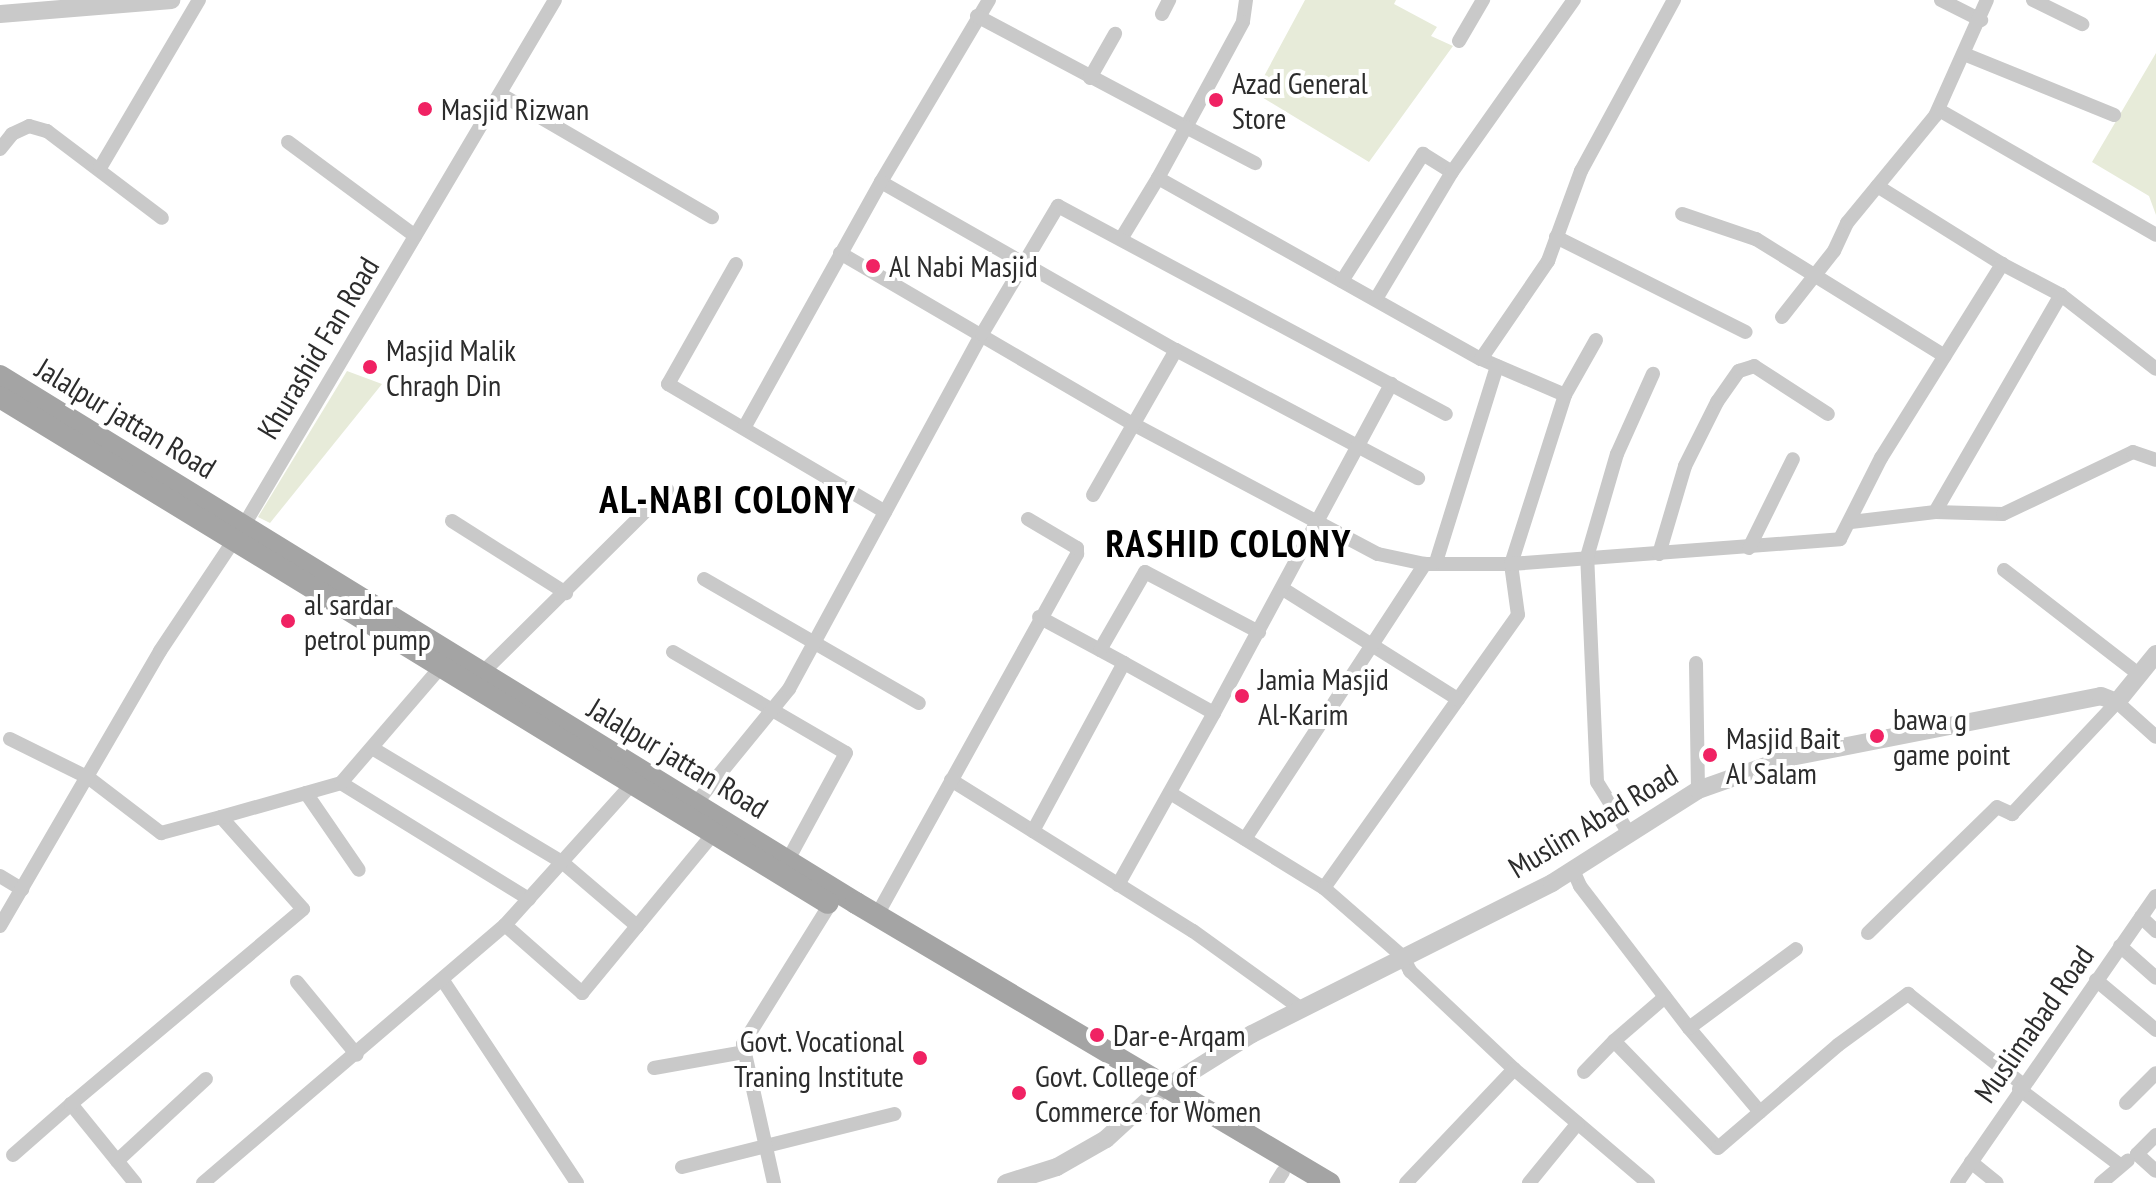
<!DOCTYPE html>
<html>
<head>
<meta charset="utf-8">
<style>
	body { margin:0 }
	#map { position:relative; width:2156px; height:1183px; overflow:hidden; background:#fff; font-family:"PT Sans Narrow",sans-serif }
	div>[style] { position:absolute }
	.green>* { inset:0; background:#e7ebd9 }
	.minor>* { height:14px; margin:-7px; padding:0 7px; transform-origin:7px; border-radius:7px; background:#c9c9c9 }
	.tertiary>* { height:18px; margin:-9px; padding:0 9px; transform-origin:9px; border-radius:9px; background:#c9c9c9 }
	.primary>* { height:22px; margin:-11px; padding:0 11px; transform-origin:11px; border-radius:11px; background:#a4a4a4 }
	.dots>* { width:22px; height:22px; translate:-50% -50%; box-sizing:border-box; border:4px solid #fff; border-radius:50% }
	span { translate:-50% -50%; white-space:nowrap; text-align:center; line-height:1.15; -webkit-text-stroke:8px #fff; paint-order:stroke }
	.poi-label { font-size:30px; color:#2c2c2c }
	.left { translate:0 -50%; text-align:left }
	.right { translate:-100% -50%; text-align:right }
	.street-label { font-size:30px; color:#2c2c2c }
	.district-label { font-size:38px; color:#000; font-weight:700; letter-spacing:2px }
</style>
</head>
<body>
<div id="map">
	<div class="green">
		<div style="clip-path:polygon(1305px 0,1396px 0,1394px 4px,1437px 27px,1431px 36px,1453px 46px,1369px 162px,1255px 93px)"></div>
		<div style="clip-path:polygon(2156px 53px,2156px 215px,2149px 196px,2092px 162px)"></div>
		<div style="clip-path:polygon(347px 371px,382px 384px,270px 523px,258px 517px)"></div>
	</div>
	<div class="minor">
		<div style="left:989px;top:0;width:212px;rotate:120.7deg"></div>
		<div style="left:881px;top:182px;width:339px;rotate:29.7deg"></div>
		<div style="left:1176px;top:350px;width:274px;rotate:27.9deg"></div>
		<div style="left:1246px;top:0;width:22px;rotate:98deg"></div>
		<div style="left:1243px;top:22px;width:119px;rotate:118.5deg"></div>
		<div style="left:1186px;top:127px;width:78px;rotate:27.6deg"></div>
		<div style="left:1941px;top:0;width:45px;rotate:26.6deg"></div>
		<div style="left:2033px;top:0;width:55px;rotate:26.1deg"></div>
		<div style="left:1162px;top:14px;width:16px;rotate:-63deg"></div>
		<div style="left:977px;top:16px;width:237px;rotate:28deg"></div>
		<div style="left:1186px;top:127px;width:58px;rotate:118.8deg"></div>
		<div style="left:1459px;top:41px;width:48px;rotate:-59.7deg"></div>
		<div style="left:1964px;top:54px;width:162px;rotate:22.1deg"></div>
		<div style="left:1090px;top:78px;width:51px;rotate:-60.4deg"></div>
		<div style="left:502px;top:95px;width:243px;rotate:30.2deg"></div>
		<div style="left:1939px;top:110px;width:250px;rotate:29.9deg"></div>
		<div style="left:288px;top:142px;width:158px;rotate:36.5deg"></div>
		<div style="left:0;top:149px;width:19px;rotate:-51deg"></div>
		<div style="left:12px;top:134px;width:19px;rotate:-25deg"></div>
		<div style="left:29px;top:126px;width:19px;rotate:16deg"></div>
		<div style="left:47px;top:131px;width:144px;rotate:37.1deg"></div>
		<div style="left:100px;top:168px;width:195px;rotate:-59.5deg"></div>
		<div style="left:1682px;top:214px;width:78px;rotate:18.7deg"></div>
		<div style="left:1756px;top:239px;width:222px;rotate:31.8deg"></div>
		<div style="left:1556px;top:237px;width:212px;rotate:26.6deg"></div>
		<div style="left:1121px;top:239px;width:71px;rotate:-58.8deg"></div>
		<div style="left:1158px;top:178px;width:370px;rotate:29.3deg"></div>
		<div style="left:840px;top:253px;width:339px;rotate:30.3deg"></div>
		<div style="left:1133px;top:424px;width:277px;rotate:28deg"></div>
		<div style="left:1378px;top:554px;width:48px;rotate:12deg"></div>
		<div style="left:1425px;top:564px;width:86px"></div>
		<div style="left:1511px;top:564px;width:51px;rotate:82.2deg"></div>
		<div style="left:1518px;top:615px;width:335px;rotate:125.4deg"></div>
		<div style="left:1324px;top:888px;width:181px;rotate:-148.3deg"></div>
		<div style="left:736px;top:264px;width:138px;rotate:119.5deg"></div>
		<div style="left:668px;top:384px;width:252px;rotate:30.5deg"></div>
		<div style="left:1342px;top:281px;width:151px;rotate:-57.5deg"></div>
		<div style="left:1423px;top:154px;width:34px;rotate:32deg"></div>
		<div style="left:2061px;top:295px;width:120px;rotate:37.9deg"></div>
		<div style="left:1376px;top:299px;width:148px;rotate:-59.1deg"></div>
		<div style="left:1452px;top:172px;width:211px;rotate:-54.7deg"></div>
		<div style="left:1782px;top:317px;width:84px;rotate:-51.8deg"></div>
		<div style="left:1834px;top:251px;width:31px;rotate:-65deg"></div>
		<div style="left:1847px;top:223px;width:139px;rotate:-50.6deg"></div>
		<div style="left:1935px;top:116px;width:127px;rotate:-65.9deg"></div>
		<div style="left:1596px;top:340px;width:63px;rotate:119.4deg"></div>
		<div style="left:1565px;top:395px;width:177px;rotate:107.7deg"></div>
		<div style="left:1511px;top:564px;width:330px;rotate:-4.3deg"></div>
		<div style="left:1840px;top:539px;width:91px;rotate:-63.2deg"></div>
		<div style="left:1881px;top:458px;width:229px;rotate:-58deg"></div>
		<div style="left:2002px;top:264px;width:147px;rotate:-148deg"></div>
		<div style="left:1565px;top:395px;width:91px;rotate:-156.8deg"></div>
		<div style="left:1481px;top:359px;width:119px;rotate:-55.6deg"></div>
		<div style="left:1548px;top:261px;width:96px;rotate:-69.9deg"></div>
		<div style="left:1581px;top:171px;width:195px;rotate:-61.5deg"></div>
		<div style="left:744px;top:428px;width:282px;rotate:-60.9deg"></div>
		<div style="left:1093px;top:495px;width:167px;rotate:-60.2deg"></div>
		<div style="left:1935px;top:512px;width:68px;rotate:1.7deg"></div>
		<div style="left:2003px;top:514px;width:144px;rotate:-25.5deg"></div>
		<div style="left:2133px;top:452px;width:24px;rotate:19deg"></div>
		<div style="left:452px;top:521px;width:135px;rotate:32.3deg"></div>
		<div style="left:1851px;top:522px;width:85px;rotate:-6.8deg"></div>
		<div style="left:1935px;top:512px;width:251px;rotate:-59.9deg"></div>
		<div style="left:2061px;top:295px;width:67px;rotate:-152.3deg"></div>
		<div style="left:1749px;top:548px;width:99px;rotate:-63.7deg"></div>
		<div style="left:1659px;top:554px;width:92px;rotate:-73.5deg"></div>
		<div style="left:1685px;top:466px;width:72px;rotate:-63.4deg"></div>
		<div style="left:1717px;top:402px;width:38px;rotate:-55deg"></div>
		<div style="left:1739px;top:371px;width:16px;rotate:-18deg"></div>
		<div style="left:1754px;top:366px;width:88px;rotate:33deg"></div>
		<div style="left:1436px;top:562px;width:205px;rotate:-72.7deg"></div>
		<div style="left:2004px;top:570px;width:172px;rotate:37.7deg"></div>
		<div style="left:704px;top:579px;width:248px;rotate:30deg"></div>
		<div style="left:1283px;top:589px;width:207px;rotate:32.2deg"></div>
		<div style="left:1039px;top:617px;width:97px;rotate:28.4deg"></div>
		<div style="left:1100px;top:650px;width:90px;rotate:-60deg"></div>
		<div style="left:1145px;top:572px;width:129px;rotate:27.8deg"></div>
		<div style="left:673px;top:652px;width:200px;rotate:30.3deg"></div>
		<div style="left:846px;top:753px;width:122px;rotate:118.5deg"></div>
		<div style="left:1696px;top:663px;width:127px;rotate:89.1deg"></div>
		<div style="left:481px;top:674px;width:262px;rotate:-44.7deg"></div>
		<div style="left:1214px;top:713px;width:374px;rotate:-61.7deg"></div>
		<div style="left:10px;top:739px;width:88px;rotate:26.3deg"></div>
		<div style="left:89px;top:778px;width:91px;rotate:37.4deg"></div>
		<div style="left:161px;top:833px;width:62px;rotate:-14.9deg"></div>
		<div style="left:372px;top:748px;width:222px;rotate:31deg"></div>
		<div style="left:562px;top:862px;width:99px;rotate:40.5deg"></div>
		<div style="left:951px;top:780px;width:285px;rotate:32deg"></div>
		<div style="left:1193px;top:931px;width:132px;rotate:35.7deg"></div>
		<div style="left:341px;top:783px;width:221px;rotate:31.7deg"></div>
		<div style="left:306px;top:793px;width:93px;rotate:55.5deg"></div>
		<div style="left:696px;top:803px;width:147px;rotate:-50.8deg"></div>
		<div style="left:789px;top:689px;width:404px;rotate:-61.5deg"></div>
		<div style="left:982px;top:334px;width:149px;rotate:-59.3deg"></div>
		<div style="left:1058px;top:206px;width:440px;rotate:28.2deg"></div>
		<div style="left:1033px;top:831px;width:191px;rotate:-61.6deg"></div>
		<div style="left:1124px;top:663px;width:103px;rotate:29.1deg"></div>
		<div style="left:1214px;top:713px;width:197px;rotate:119.2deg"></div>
		<div style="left:1630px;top:835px;width:62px;rotate:-121.9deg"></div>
		<div style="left:1597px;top:782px;width:225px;rotate:-92.5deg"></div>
		<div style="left:1587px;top:557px;width:107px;rotate:-73.8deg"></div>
		<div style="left:1617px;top:454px;width:88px;rotate:-65.8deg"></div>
		<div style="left:1245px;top:839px;width:329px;rotate:-56.8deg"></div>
		<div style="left:1573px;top:870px;width:17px;rotate:66deg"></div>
		<div style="left:1580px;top:886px;width:179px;rotate:52.5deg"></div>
		<div style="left:1689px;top:1028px;width:110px;rotate:49.8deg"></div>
		<div style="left:0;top:876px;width:26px;rotate:31deg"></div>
		<div style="left:1324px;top:888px;width:105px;rotate:41.1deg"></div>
		<div style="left:1403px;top:957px;width:16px;rotate:63deg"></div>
		<div style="left:1410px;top:971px;width:143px;rotate:43.3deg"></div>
		<div style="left:1514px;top:1069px;width:176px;rotate:40.4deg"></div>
		<div style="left:877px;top:915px;width:413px;rotate:-61deg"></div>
		<div style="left:1077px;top:554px;width:6px;rotate:-90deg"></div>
		<div style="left:1077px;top:548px;width:57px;rotate:-149.4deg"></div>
		<div style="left:2141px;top:917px;width:21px;rotate:43deg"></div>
		<div style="left:505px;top:925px;width:103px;rotate:41.4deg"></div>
		<div style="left:582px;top:993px;width:207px;rotate:-50.5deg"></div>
		<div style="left:0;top:926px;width:318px;rotate:-59.8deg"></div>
		<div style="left:160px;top:651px;width:151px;rotate:-56.3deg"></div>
		<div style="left:244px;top:525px;width:610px;rotate:-59.36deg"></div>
		<div style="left:1868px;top:933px;width:180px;rotate:-44.3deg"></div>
		<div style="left:1997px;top:807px;width:17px;rotate:25deg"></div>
		<div style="left:2012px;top:814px;width:154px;rotate:-46.8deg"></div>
		<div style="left:2117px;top:702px;width:52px;rotate:41.9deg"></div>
		<div style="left:2120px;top:946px;width:48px;rotate:41.6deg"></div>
		<div style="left:2096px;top:980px;width:78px;rotate:39.8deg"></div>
		<div style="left:297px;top:982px;width:94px;rotate:50.6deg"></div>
		<div style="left:444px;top:982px;width:241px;rotate:56.5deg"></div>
		<div style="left:1665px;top:997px;width:67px;rotate:139.2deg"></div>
		<div style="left:1614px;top:1041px;width:149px;rotate:45.8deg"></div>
		<div style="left:1718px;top:1148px;width:158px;rotate:-40.6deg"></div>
		<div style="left:1838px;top:1045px;width:87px;rotate:-36.1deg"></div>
		<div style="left:1908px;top:994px;width:145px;rotate:38.3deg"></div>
		<div style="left:1689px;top:1028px;width:133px;rotate:-36.4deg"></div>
		<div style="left:654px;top:1068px;width:91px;rotate:-10.1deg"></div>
		<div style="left:1584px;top:1072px;width:43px;rotate:-45.9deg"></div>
		<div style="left:2019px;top:1089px;width:126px;rotate:37deg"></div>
		<div style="left:2126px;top:1103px;width:42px;rotate:-45deg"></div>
		<div style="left:2156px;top:1135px;width:27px;rotate:135deg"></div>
		<div style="left:2137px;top:1154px;width:25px;rotate:42deg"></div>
		<div style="left:13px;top:1155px;width:77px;rotate:-41.3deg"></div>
		<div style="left:117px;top:1161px;width:121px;rotate:-42.7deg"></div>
		<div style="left:1971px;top:1162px;width:33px;rotate:39deg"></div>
		<div style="left:682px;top:1167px;width:219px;rotate:-14deg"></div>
		<div style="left:135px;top:1183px;width:102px;rotate:-129deg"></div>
		<div style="left:71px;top:1104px;width:303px;rotate:-40deg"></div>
		<div style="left:303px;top:909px;width:123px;rotate:-131.7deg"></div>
		<div style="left:221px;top:817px;width:125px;rotate:-15.8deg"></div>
		<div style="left:341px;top:783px;width:152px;rotate:-49.3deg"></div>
		<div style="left:203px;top:1183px;width:397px;rotate:-40.5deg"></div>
		<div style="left:505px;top:925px;width:191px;rotate:-48deg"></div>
		<div style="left:774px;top:1183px;width:142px;rotate:-102.6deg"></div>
		<div style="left:743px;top:1044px;width:165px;rotate:-58.1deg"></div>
		<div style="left:1276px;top:1183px;width:13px;rotate:-58deg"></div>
		<div style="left:1406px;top:1183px;width:157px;rotate:-46.5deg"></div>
		<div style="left:1529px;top:1183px;width:77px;rotate:-50.8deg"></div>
		<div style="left:1957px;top:1183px;width:349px;rotate:-55.3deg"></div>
		<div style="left:2101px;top:1183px;width:35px;rotate:-40deg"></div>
	</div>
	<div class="tertiary">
		<div style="left:0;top:14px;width:172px;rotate:-4.7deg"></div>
		<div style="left:1006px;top:1183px;width:53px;rotate:-17.4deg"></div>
		<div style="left:1057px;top:1167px;width:56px;rotate:-29.7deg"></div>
		<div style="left:1106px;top:1139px;width:65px;rotate:-42.5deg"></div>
		<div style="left:1154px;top:1095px;width:115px;rotate:-31.9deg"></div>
		<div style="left:1252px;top:1034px;width:336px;rotate:-26.7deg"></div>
		<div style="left:1552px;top:883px;width:173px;rotate:-32.5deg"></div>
		<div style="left:1698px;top:790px;width:99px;rotate:-19.5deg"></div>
		<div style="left:1791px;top:757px;width:316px;rotate:-11.1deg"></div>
		<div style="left:2101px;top:696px;width:17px;rotate:21deg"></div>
		<div style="left:2117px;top:702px;width:62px;rotate:-50.9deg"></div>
	</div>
	<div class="primary">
		<div style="left:0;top:376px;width:1005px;rotate:31.62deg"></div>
		<div style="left:856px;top:903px;width:550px;rotate:30.62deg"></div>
		<div style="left:0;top:397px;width:970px;rotate:31.43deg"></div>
	</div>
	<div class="dots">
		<div style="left:1216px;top:100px;background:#f02263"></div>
		<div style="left:425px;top:109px;background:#f02263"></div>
		<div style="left:873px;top:266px;background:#f02263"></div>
		<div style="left:370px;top:367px;background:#f02263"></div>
		<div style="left:288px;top:621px;background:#f02263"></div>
		<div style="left:1242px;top:696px;background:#f02263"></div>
		<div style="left:1877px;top:736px;background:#f02263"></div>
		<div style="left:1710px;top:755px;background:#f02263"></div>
		<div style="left:1097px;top:1035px;background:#f02263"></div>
		<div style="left:920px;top:1058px;background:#f02263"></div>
		<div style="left:1019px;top:1093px;background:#f02263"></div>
	</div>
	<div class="poi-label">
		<span class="left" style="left:1232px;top:100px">Azad General<br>Store</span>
		<span class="left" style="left:441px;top:109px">Masjid Rizwan</span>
		<span class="left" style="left:889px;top:266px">Al Nabi Masjid</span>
		<span class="left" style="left:386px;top:367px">Masjid Malik<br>Chragh Din</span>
		<span class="left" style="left:304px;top:621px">al sardar<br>petrol pump</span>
		<span class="left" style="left:1258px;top:696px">Jamia Masjid<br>Al-Karim</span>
		<span class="left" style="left:1893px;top:736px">bawa g<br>game point</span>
		<span class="left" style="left:1726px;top:755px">Masjid Bait<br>Al Salam</span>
		<span class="left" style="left:1113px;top:1035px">Dar-e-Arqam</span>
		<span class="right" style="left:904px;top:1058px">Govt. Vocational<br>Traning Institute</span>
		<span class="left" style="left:1035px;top:1093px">Govt. College of<br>Commerce for Women</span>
	</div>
	<div class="street-label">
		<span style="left:318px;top:348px;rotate:-59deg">Khurashid Fan Road</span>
		<span style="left:126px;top:418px;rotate:31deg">Jalalpur jattan Road</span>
		<span style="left:678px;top:758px;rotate:31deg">Jalalpur jattan Road</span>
		<span style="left:1593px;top:821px;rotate:-31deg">Muslim Abad Road</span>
		<span style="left:2034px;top:1024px;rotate:-55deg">Muslimabad Road</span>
	</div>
	<div class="district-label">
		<span style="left:728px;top:499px">AL-NABI COLONY</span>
		<span style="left:1229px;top:543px">RASHID COLONY</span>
	</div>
</div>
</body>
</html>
